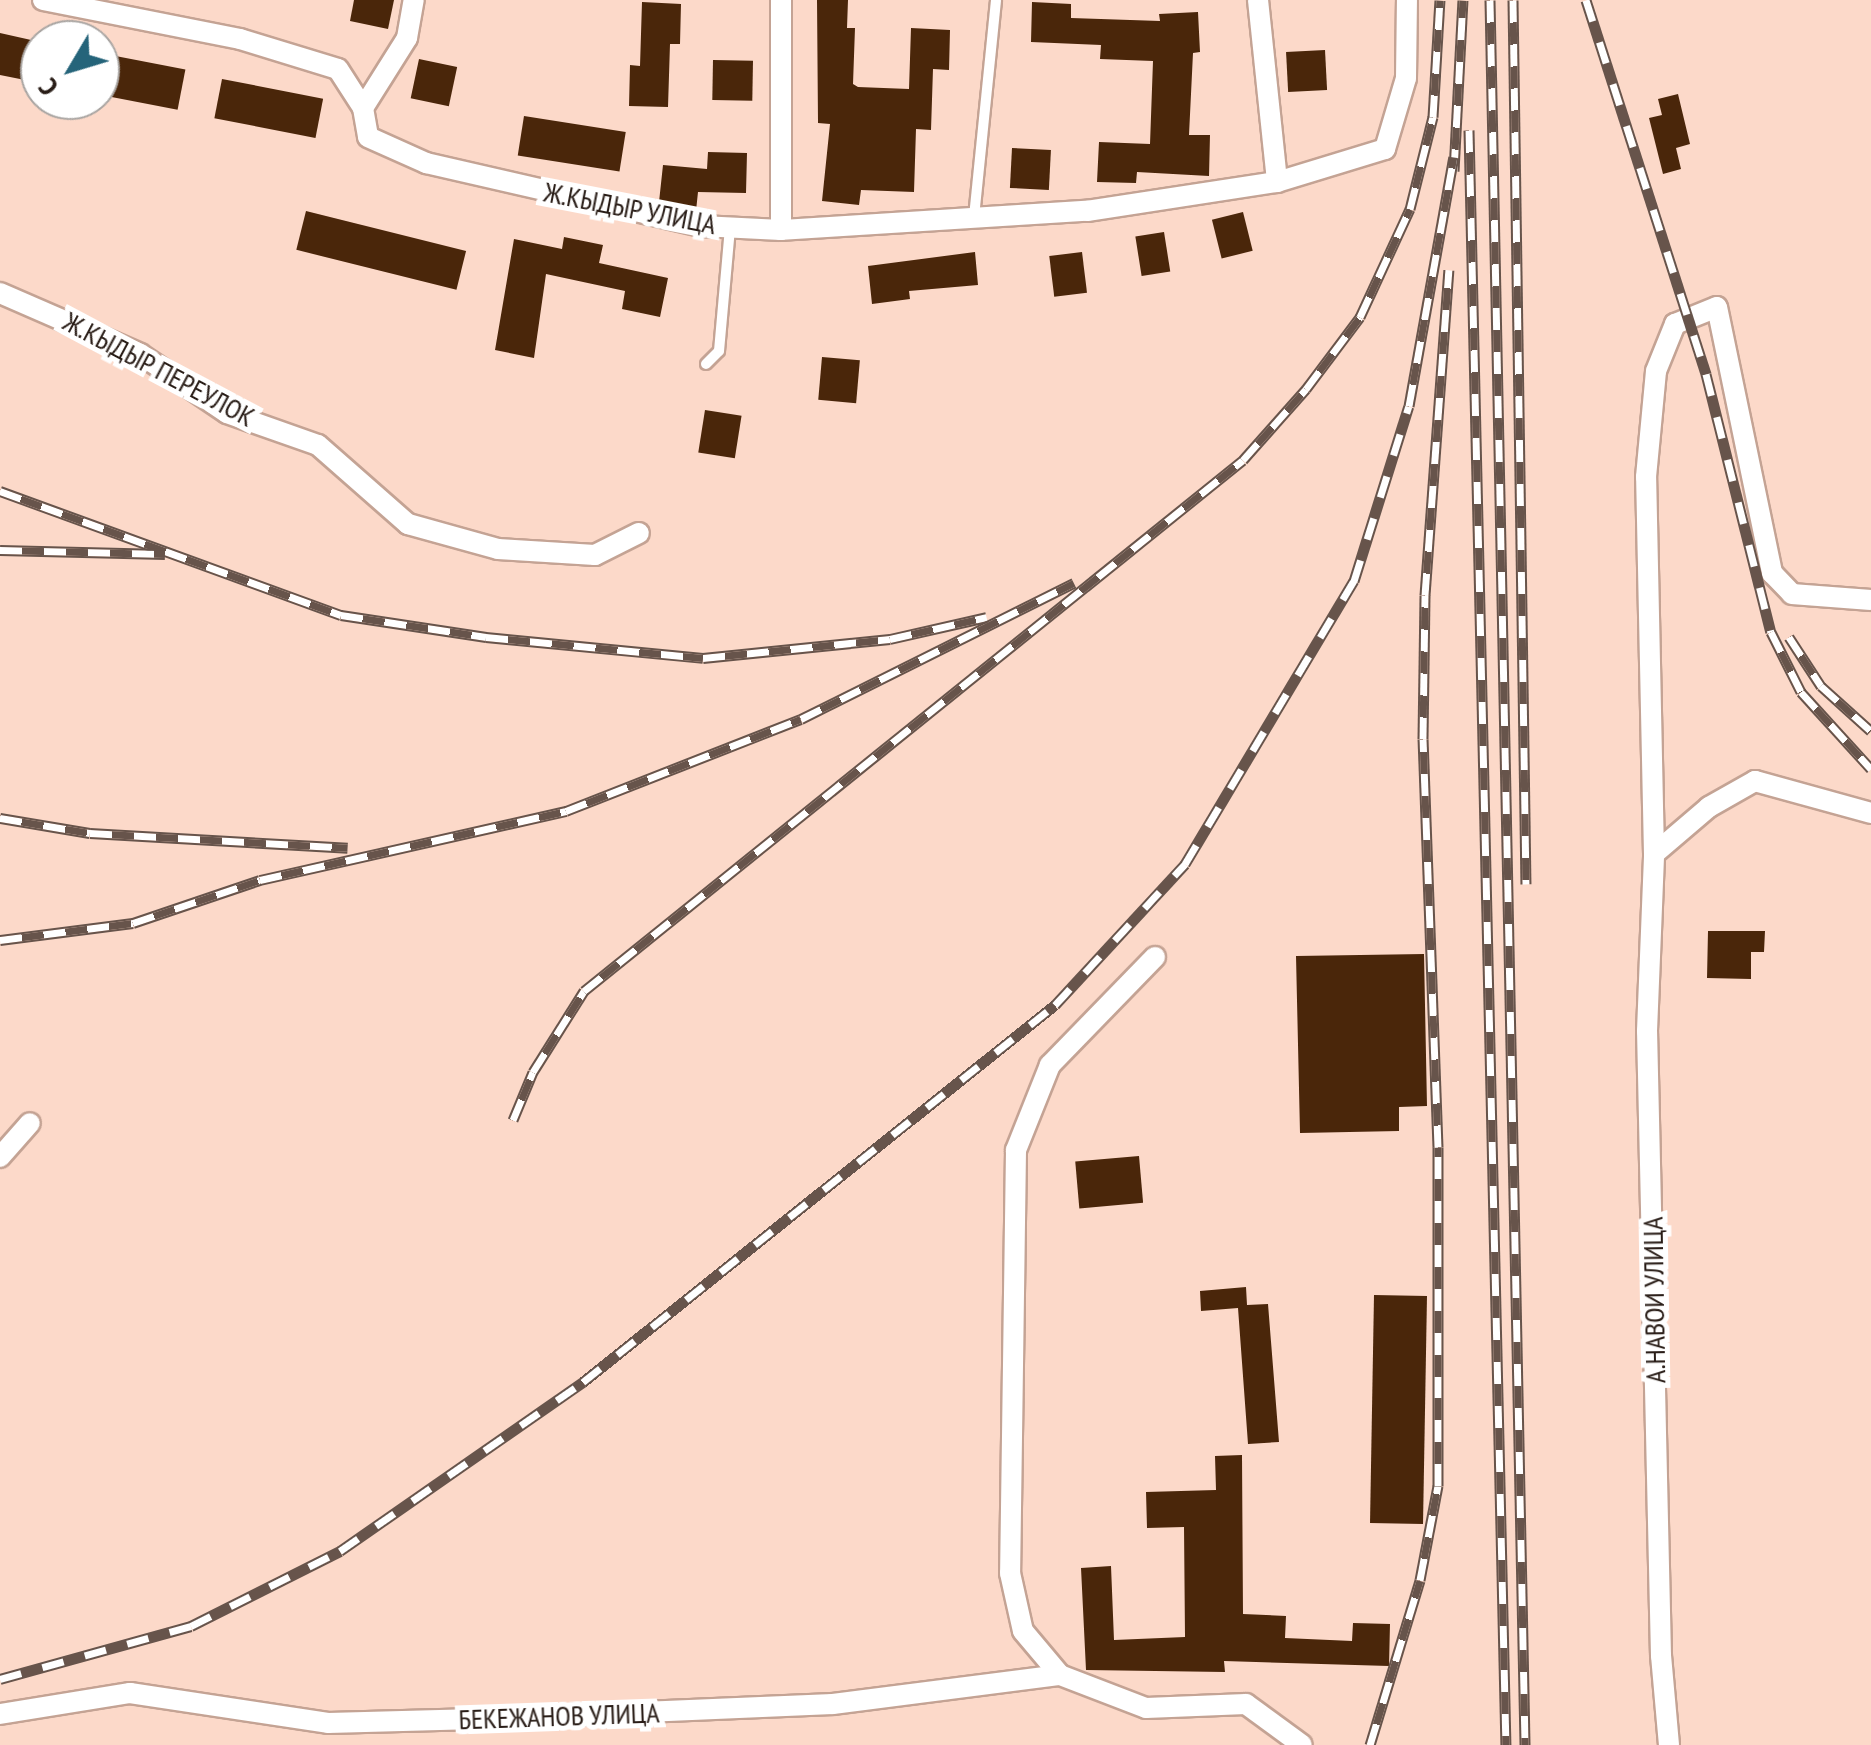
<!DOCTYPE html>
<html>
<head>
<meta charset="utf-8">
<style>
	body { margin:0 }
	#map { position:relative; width:1871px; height:1745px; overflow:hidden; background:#fcd9c9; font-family:"PT Sans Narrow",sans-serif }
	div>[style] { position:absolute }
	.building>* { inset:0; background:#4a260a; transform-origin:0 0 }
	.roads { filter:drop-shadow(2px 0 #c4a394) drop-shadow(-2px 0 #c4a394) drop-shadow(0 2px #c4a394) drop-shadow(0 -2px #c4a394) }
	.lane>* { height:10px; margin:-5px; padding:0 5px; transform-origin:5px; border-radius:5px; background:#fff }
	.street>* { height:20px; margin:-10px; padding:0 10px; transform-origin:10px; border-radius:10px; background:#fff }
	.rail>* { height:11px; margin-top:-5.5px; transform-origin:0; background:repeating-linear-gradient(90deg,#fff 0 22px,#67544b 0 44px); box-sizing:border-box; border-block:2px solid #67544b }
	span { translate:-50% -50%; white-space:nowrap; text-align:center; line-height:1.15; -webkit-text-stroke:10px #fff; paint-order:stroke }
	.street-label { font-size:28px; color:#291d17 }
	.north { position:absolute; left:20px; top:20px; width:100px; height:100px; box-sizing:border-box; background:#fff; border:2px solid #a9a5a2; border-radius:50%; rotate:232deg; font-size:28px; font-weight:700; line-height:40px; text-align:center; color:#291d17 }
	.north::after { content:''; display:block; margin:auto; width:35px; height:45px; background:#25647a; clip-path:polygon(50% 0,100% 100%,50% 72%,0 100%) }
</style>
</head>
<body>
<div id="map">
	<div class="building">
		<div style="clip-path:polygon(354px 0,394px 0,388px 29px,350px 21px)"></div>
		<div style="clip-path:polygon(817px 0,848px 0,847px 28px,855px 28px,853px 84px,858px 87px,909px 89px,911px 28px,950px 30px,949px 70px,933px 69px,931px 130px,916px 129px,914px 192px,861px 190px,859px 205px,822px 201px,830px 124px,818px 123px)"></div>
		<div style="clip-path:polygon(642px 2px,681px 4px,680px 44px,670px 44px,668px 107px,629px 106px,630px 65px,640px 66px)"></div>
		<div style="clip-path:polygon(1032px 2px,1071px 4px,1071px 18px,1160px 21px,1159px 14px,1198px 12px,1200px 52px,1193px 53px,1189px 135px,1210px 135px,1209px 176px,1137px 172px,1136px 183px,1097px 182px,1099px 142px,1150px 144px,1153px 61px,1100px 59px,1101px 45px,1031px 42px)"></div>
		<div style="clip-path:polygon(0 33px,40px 42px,40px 83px,0 75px)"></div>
		<div style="left:1325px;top:50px;width:40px;height:39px;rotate:87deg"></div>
		<div style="left:100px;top:53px;width:87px;height:41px;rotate:11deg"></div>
		<div style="left:419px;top:59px;width:39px;height:40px;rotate:12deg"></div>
		<div style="left:713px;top:60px;width:40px;height:40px;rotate:1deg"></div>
		<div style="left:222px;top:79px;width:103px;height:40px;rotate:11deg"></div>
		<div style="clip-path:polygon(1678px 94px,1690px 144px,1676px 148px,1681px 169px,1663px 174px,1649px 118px,1662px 115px,1658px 99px)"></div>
		<div style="left:524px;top:116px;width:103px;height:40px;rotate:9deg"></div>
		<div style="left:1012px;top:148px;width:39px;height:40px;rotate:3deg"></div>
		<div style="clip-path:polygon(708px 152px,747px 153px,746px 193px,698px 192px,696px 211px,659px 202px,663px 165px,707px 169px)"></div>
		<div style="left:306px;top:211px;width:165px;height:40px;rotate:14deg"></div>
		<div style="left:1243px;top:212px;width:40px;height:32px;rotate:76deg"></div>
		<div style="left:1164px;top:232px;width:40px;height:29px;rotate:81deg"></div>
		<div style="clip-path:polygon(564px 237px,603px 245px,599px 263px,668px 278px,660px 317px,622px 309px,625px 291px,546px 274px,534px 358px,495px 350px,514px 239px,562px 249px)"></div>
		<div style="clip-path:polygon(975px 252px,978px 285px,909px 291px,910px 299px,872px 304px,868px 266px)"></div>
		<div style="left:1082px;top:252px;width:41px;height:33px;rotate:83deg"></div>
		<div style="left:822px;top:357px;width:38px;height:43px;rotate:5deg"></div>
		<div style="left:705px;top:410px;width:37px;height:43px;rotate:9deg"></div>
		<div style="clip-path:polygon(1708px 931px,1765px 931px,1764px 952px,1751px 952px,1751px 979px,1707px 978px)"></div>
		<div style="clip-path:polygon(1424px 954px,1427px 1106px,1399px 1107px,1399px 1131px,1300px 1133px,1296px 956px)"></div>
		<div style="left:1139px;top:1156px;width:47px;height:64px;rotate:85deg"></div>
		<div style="clip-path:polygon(1246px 1287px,1247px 1305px,1268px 1304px,1279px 1442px,1248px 1444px,1238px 1308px,1201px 1311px,1200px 1291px)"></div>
		<div style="left:1374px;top:1295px;width:53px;height:228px;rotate:1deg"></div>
		<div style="clip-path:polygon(1242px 1455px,1243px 1614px,1286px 1616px,1285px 1638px,1352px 1641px,1353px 1623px,1390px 1624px,1389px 1666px,1224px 1661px,1225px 1672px,1086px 1670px,1081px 1568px,1111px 1566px,1114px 1640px,1185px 1637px,1184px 1527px,1147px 1528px,1146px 1492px,1216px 1490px,1215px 1456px)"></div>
	</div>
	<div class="roads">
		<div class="lane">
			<div style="left:974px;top:217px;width:218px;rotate:-84.2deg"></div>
			<div style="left:706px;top:364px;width:18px;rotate:-45deg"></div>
			<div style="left:719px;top:351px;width:123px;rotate:-84.9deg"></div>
		</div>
		<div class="street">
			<div style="left:43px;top:0;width:201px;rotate:11.2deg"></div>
			<div style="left:240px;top:39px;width:102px;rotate:17deg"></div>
			<div style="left:338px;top:69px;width:46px;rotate:57.3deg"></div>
			<div style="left:363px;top:108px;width:29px;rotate:80deg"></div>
			<div style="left:368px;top:137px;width:64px;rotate:24.1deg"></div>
			<div style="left:426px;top:163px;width:282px;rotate:12.9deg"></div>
			<div style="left:701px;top:226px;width:80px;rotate:2.9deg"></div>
			<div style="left:781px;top:230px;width:307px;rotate:-3.6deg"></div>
			<div style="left:1087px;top:211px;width:192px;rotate:-8.7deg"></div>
			<div style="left:1277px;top:182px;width:113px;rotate:-17deg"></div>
			<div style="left:1385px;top:149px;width:74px;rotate:-73.5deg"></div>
			<div style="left:1406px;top:78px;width:78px;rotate:-89.3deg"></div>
			<div style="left:781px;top:0;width:230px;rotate:90deg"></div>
			<div style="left:1258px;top:0;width:183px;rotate:84deg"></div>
			<div style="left:363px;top:108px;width:83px;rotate:-57.8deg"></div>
			<div style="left:407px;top:38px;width:39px;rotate:-80deg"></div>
			<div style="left:0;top:293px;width:153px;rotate:23.5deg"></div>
			<div style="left:140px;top:354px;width:105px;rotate:34.1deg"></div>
			<div style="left:227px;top:413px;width:96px;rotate:19.4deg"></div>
			<div style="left:318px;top:445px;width:120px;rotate:41.3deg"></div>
			<div style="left:408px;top:524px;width:93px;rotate:15.5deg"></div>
			<div style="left:498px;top:549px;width:97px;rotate:3.5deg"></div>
			<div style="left:595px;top:555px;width:49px;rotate:-26.6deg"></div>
			<div style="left:1654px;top:854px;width:72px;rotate:-40.5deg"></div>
			<div style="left:1709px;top:807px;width:53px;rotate:-29.5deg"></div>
			<div style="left:1755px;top:781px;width:120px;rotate:15.4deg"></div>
			<div style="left:1155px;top:957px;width:151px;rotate:134.2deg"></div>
			<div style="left:1050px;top:1065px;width:92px;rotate:111.8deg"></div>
			<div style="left:1016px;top:1150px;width:423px;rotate:90.8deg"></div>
			<div style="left:1010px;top:1573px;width:59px;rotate:77.4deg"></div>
			<div style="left:1023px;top:1631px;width:57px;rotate:49.9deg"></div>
			<div style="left:1060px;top:1675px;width:92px;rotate:21deg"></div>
			<div style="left:1146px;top:1708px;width:100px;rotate:-2.3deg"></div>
			<div style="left:1246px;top:1704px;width:69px;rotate:36.2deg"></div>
			<div style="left:0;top:1157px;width:45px;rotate:-48.6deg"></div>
			<div style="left:0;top:1714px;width:132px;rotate:-9.2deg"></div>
			<div style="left:130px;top:1693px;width:200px;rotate:8.6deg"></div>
			<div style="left:328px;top:1723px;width:149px;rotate:-1.5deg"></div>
			<div style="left:477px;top:1719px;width:356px;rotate:-2.4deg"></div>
			<div style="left:833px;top:1704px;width:229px;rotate:-7.3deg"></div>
			<div style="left:1669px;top:1745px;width:89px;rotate:-95.1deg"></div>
			<div style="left:1661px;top:1656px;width:625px;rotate:-91.28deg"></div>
			<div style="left:1647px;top:1031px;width:177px;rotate:-87.7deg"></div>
			<div style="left:1654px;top:854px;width:377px;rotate:-91.2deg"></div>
			<div style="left:1646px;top:477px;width:106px;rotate:-84.6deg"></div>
			<div style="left:1656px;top:371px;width:51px;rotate:-68deg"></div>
			<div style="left:1675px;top:324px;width:45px;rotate:-22deg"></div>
			<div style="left:1717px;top:307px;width:272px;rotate:78.3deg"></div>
			<div style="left:1772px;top:573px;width:29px;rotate:46deg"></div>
			<div style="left:1792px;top:594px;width:79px;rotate:4.3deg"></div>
		</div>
	</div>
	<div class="rail">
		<div style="left:1490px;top:0;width:1745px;rotate:88.85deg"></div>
		<div style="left:1513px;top:0;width:884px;rotate:89.16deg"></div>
		<div style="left:1586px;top:0;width:393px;rotate:72.2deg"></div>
		<div style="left:1706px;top:374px;width:266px;rotate:75.9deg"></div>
		<div style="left:1771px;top:632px;width:67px;rotate:63.4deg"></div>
		<div style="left:1801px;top:692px;width:104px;rotate:47.7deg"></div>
		<div style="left:1469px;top:130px;width:1615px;rotate:88.69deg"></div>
		<div style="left:1454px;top:171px;width:171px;rotate:-87deg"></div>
		<div style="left:0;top:491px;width:363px;rotate:20deg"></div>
		<div style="left:341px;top:615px;width:147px;rotate:8.6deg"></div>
		<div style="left:486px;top:637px;width:218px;rotate:5.5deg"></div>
		<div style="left:703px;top:658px;width:188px;rotate:-5.8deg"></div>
		<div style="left:890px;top:639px;width:99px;rotate:-12.8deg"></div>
		<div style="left:0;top:550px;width:165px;rotate:1.4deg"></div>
		<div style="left:1789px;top:637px;width:59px;rotate:56.9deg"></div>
		<div style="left:1821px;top:686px;width:67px;rotate:42deg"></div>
		<div style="left:0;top:818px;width:91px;rotate:9.5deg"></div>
		<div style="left:90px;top:833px;width:258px;rotate:3.3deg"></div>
		<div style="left:0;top:940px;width:134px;rotate:-7.3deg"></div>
		<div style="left:133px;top:923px;width:134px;rotate:-18.7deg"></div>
		<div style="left:260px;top:880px;width:314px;rotate:-12.7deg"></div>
		<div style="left:566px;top:811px;width:252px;rotate:-21.4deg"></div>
		<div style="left:801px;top:719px;width:305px;rotate:-26.5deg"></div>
		<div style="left:513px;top:1120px;width:52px;rotate:-67.4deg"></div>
		<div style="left:533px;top:1072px;width:96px;rotate:-57.8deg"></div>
		<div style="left:584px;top:991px;width:846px;rotate:-38.86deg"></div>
		<div style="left:1243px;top:460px;width:95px;rotate:-48.4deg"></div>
		<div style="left:1306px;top:389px;width:90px;rotate:-53.1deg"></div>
		<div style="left:1360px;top:317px;width:119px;rotate:-65.2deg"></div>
		<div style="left:1410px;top:209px;width:95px;rotate:-76deg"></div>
		<div style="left:1433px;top:117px;width:117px;rotate:-86.6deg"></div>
		<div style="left:0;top:1679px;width:198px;rotate:-15.5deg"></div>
		<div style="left:191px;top:1626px;width:167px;rotate:-26.7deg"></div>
		<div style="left:340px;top:1551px;width:296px;rotate:-34.8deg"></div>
		<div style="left:583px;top:1382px;width:604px;rotate:-38.62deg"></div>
		<div style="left:1055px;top:1005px;width:192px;rotate:-47.3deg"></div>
		<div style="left:1185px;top:864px;width:330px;rotate:-59.2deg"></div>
		<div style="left:1354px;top:581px;width:183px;rotate:-72.6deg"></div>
		<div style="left:1409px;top:406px;width:253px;rotate:-79.8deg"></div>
		<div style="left:1370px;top:1745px;width:172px;rotate:-73.1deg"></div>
		<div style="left:1420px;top:1580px;width:96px;rotate:-79.2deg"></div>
		<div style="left:1438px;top:1486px;width:339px;rotate:-90deg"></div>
		<div style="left:1438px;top:1147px;width:408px;rotate:-92.1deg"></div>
		<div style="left:1423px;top:739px;width:144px;rotate:-89.2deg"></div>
		<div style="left:1425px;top:595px;width:326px;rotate:-85.8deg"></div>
	</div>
	<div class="street-label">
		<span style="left:630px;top:208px;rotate:11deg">Ж.КЫДЫР УЛИЦА</span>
		<span style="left:159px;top:369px;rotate:28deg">Ж.КЫДЫР ПЕРЕУЛОК</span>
		<span style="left:1654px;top:1300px;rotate:-91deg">А.НАВОИ УЛИЦА</span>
		<span style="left:559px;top:1716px;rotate:-2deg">БЕКЕЖАНОВ УЛИЦА</span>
	</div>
	<div class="north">С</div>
</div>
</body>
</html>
